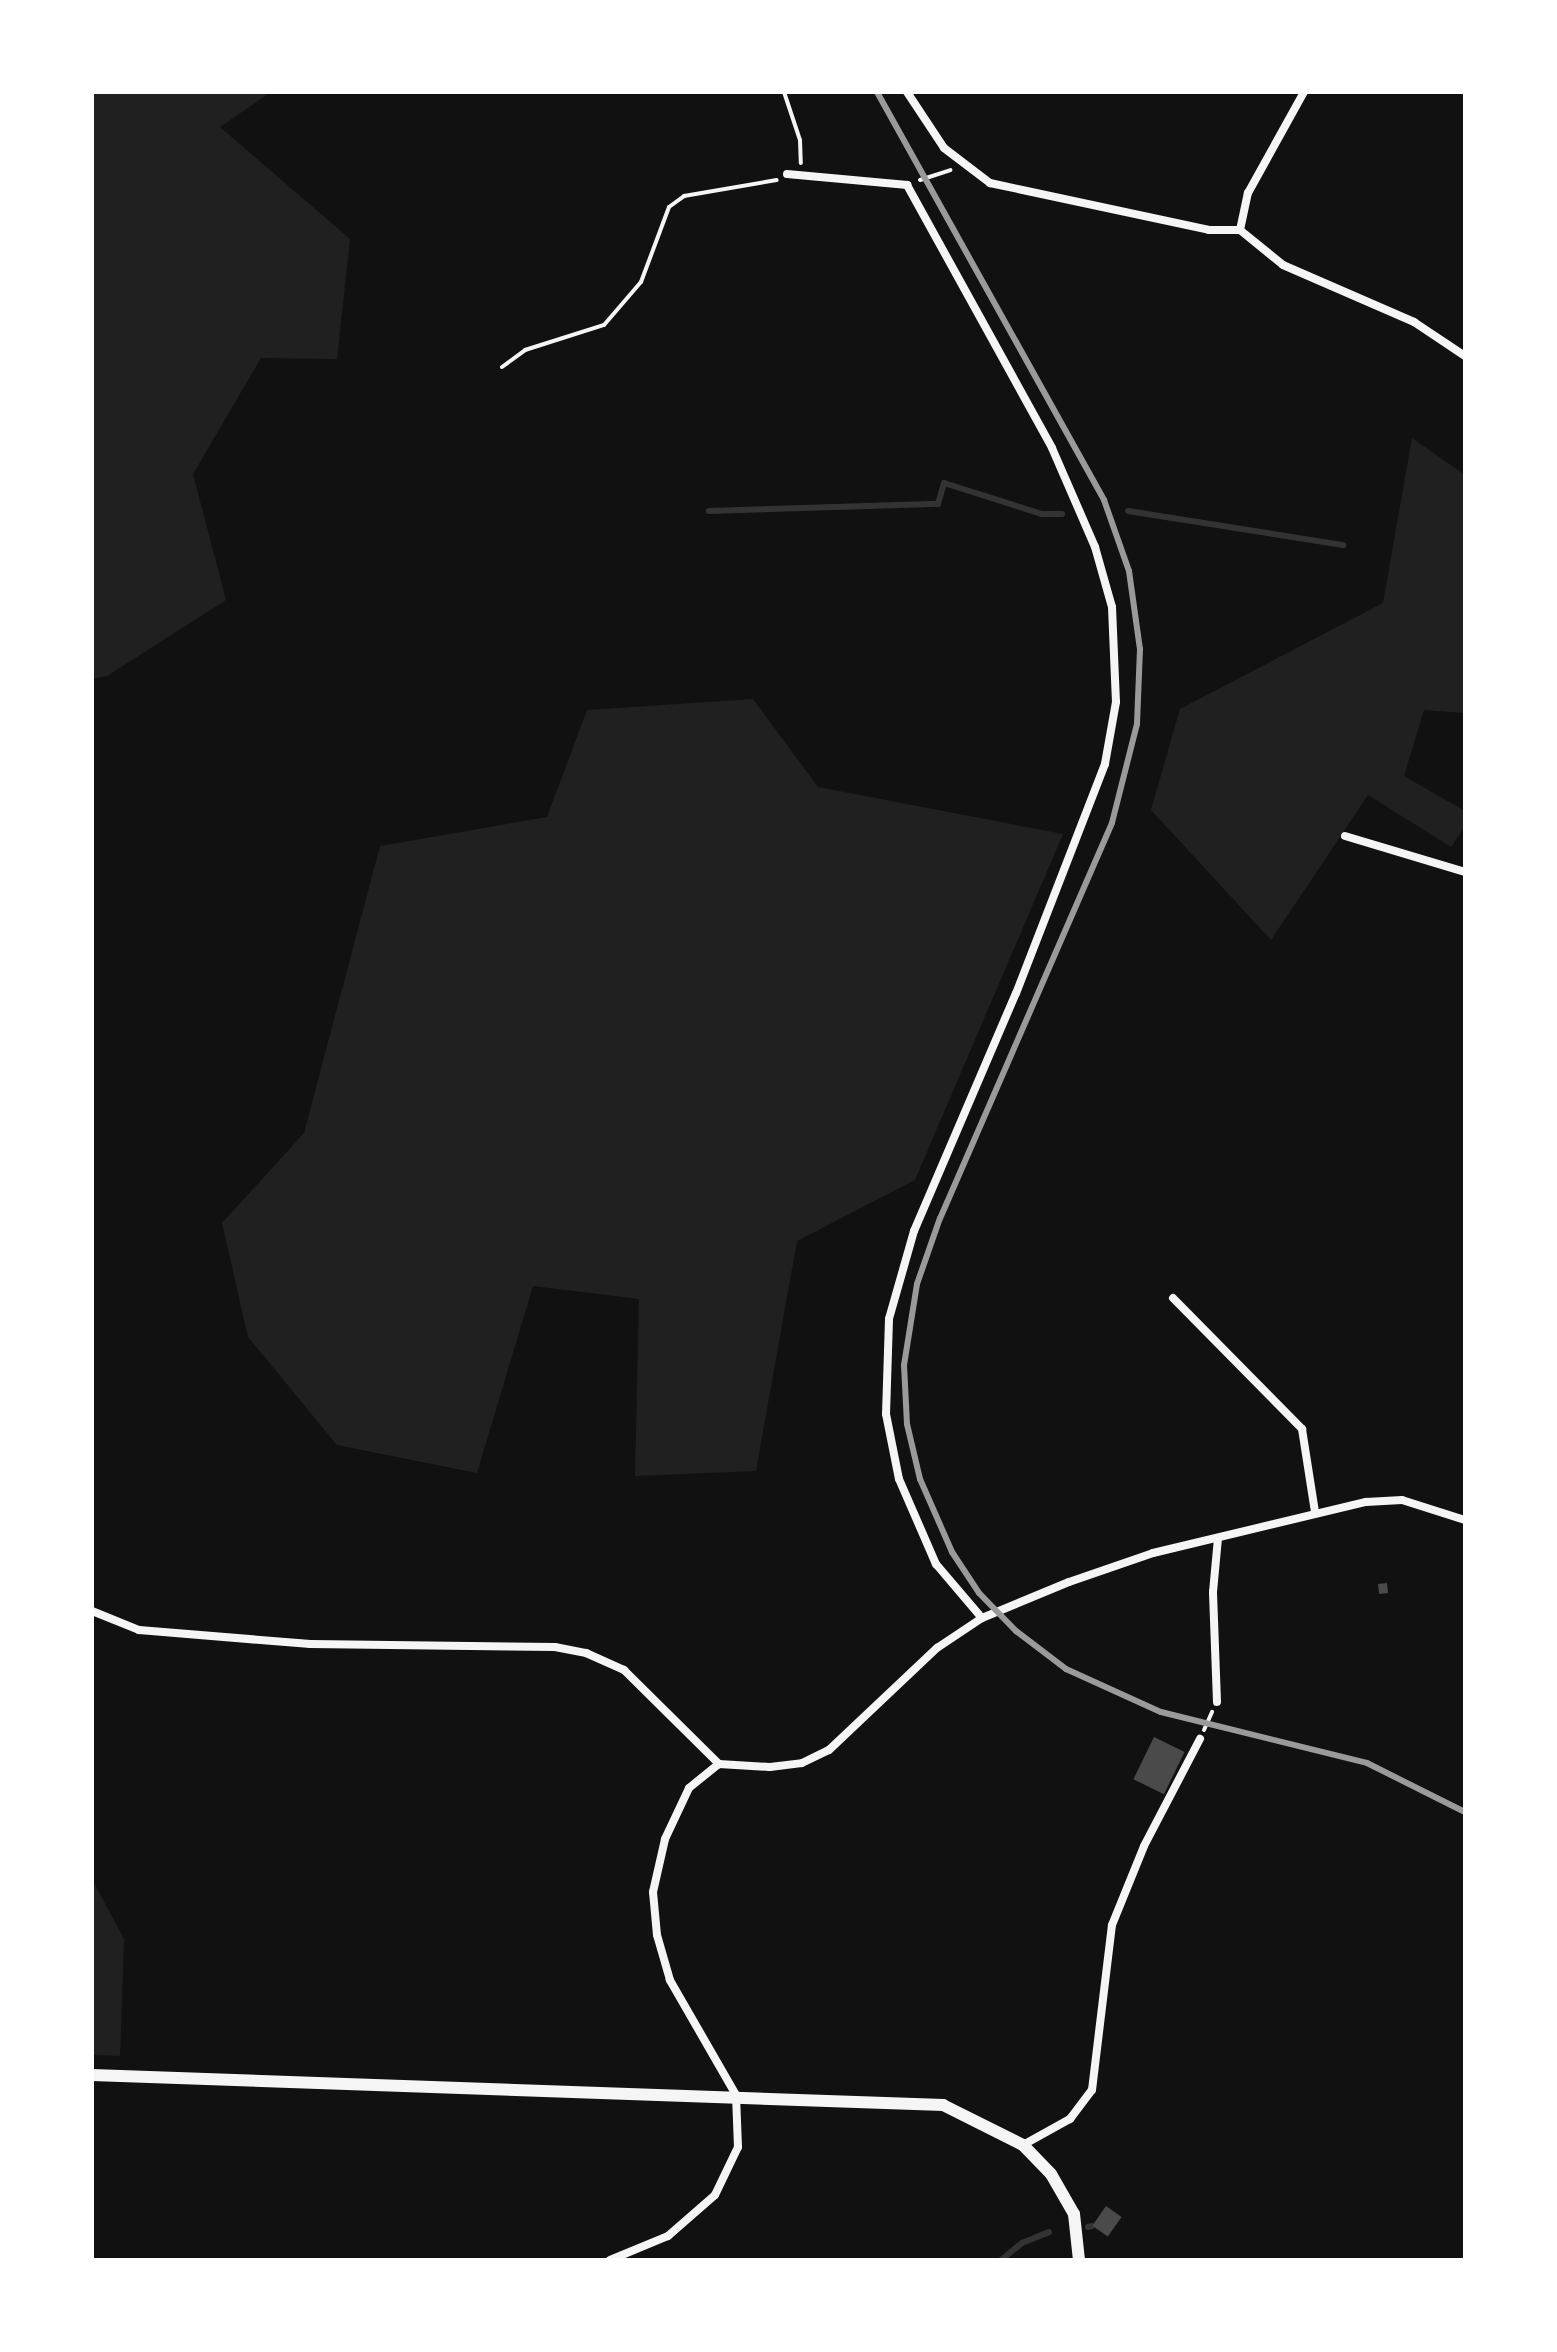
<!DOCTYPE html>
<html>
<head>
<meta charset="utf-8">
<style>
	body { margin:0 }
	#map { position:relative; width:1557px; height:2352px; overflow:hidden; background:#111; font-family:"Archivo Narrow",sans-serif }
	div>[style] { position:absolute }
	.green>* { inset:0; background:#202020 }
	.stream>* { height:6px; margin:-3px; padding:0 3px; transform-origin:3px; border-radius:3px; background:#333 }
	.building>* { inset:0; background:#4a4a4a; transform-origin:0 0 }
	.path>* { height:4px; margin:-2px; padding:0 2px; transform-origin:2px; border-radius:2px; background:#f5f5f5 }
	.minor>* { height:8px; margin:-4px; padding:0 4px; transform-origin:4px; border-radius:4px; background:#f5f5f5 }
	.secondary>* { height:12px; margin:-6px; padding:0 6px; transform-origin:6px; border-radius:6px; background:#f5f5f5 }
	.rail>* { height:6px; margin:-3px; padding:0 3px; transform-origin:3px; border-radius:3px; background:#9a9a9a }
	span { translate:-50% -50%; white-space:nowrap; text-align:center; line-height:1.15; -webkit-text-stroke:8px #fff; paint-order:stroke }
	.frame { position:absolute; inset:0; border:94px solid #fff; pointer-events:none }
</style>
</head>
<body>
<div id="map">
	<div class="green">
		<div style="clip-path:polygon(92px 92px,271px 92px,220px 127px,350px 239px,337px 359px,261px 358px,193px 474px,226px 600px,107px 676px,92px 679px)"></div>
		<div style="clip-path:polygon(1412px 438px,1465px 475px,1465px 713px,1424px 710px,1404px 776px,1465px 811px,1465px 826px,1451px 847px,1368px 795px,1271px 940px,1151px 810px,1180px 709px,1383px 603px)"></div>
		<div style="clip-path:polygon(753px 699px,818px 787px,1063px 834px,915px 1180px,797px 1241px,756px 1471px,635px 1476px,639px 1299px,533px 1286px,477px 1473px,337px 1445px,248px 1337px,222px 1223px,304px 1133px,380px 846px,547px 817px,587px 710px)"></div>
		<div style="clip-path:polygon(92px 1879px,124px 1939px,120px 2056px,92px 2055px)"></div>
	</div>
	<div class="stream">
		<div style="left:709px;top:511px;width:229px;rotate:-1.8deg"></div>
		<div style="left:938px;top:504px;width:22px;rotate:-74deg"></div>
		<div style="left:944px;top:483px;width:103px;rotate:17.6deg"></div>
		<div style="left:1042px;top:514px;width:20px"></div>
		<div style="left:1128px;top:511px;width:218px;rotate:9deg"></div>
		<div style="left:1088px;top:2227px;width:4px;rotate:-14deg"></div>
		<div style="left:1001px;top:2260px;width:27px;rotate:-39deg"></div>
		<div style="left:1022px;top:2243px;width:29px;rotate:-22deg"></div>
	</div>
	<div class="building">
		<div style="left:1387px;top:1583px;width:10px;height:9px;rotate:84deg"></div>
		<div style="left:1154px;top:1737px;width:34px;height:47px;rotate:26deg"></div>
		<div style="left:1106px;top:2206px;width:19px;height:24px;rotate:35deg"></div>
	</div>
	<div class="path">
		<div style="left:784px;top:92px;width:51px;rotate:71.6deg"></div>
		<div style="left:800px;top:140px;width:23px;rotate:88deg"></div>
		<div style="left:920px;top:180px;width:32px;rotate:-18deg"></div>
		<div style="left:502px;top:367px;width:29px;rotate:-36deg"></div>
		<div style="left:525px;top:350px;width:83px;rotate:-17.6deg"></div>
		<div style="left:604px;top:325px;width:57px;rotate:-49.3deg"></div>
		<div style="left:641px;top:282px;width:80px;rotate:-69.5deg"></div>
		<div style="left:669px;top:207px;width:19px;rotate:-36deg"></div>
		<div style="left:684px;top:196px;width:94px;rotate:-9.8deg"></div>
		<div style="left:1204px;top:1730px;width:20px;rotate:-66deg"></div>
	</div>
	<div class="minor">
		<div style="left:907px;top:92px;width:67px;rotate:56.5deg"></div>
		<div style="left:944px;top:148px;width:58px;rotate:37.3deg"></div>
		<div style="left:990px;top:183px;width:224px;rotate:12.1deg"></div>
		<div style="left:1209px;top:230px;width:31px"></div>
		<div style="left:1240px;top:230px;width:55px;rotate:39.1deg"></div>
		<div style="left:1283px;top:265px;width:143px;rotate:23.5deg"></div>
		<div style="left:1414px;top:322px;width:61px;rotate:33.7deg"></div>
		<div style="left:787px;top:174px;width:121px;rotate:5.2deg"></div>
		<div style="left:907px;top:185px;width:300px;rotate:61.1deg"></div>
		<div style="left:1052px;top:448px;width:108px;rotate:66.5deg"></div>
		<div style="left:1095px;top:547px;width:62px;rotate:74.2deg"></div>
		<div style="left:1112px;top:607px;width:95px;rotate:87.6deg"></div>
		<div style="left:1116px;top:702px;width:63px;rotate:100.1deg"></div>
		<div style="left:1105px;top:764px;width:246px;rotate:111.2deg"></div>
		<div style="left:1016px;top:993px;width:259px;rotate:113.2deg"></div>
		<div style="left:914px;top:1231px;width:91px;rotate:105.9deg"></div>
		<div style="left:889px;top:1319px;width:95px;rotate:91.8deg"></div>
		<div style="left:886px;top:1414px;width:66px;rotate:78.7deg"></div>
		<div style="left:899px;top:1479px;width:93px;rotate:66.5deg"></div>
		<div style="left:936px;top:1564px;width:71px;rotate:49.6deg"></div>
		<div style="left:1240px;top:230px;width:38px;rotate:-78deg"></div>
		<div style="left:1248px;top:193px;width:115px;rotate:-61deg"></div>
		<div style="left:1345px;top:836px;width:125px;rotate:16.7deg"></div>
		<div style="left:1173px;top:1298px;width:184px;rotate:45.4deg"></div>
		<div style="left:1302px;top:1429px;width:84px;rotate:81.1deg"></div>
		<div style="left:92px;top:1611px;width:51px;rotate:22deg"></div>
		<div style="left:139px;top:1630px;width:172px;rotate:4.7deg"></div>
		<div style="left:310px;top:1644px;width:245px;rotate:0.7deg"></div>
		<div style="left:555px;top:1647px;width:32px;rotate:11deg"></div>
		<div style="left:586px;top:1653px;width:42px;rotate:24.1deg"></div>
		<div style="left:624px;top:1670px;width:134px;rotate:44.7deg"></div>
		<div style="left:719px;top:1764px;width:51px;rotate:3.4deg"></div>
		<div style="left:770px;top:1767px;width:32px;rotate:-7deg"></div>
		<div style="left:802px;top:1763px;width:30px;rotate:-26deg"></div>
		<div style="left:829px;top:1750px;width:149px;rotate:-43.4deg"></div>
		<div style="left:937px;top:1648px;width:54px;rotate:-33.7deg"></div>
		<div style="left:982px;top:1618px;width:94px;rotate:-22.5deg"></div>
		<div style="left:1069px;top:1582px;width:89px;rotate:-19deg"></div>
		<div style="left:1153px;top:1553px;width:219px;rotate:-13.5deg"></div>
		<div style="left:1366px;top:1502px;width:36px;rotate:-3deg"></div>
		<div style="left:1402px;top:1500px;width:66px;rotate:17.6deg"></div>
		<div style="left:1217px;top:1702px;width:110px;rotate:-92.1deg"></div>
		<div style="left:1213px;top:1592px;width:54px;rotate:-84.7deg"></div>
		<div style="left:1023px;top:2145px;width:54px;rotate:-29deg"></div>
		<div style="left:1070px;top:2119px;width:36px;rotate:-53deg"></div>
		<div style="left:1092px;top:2090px;width:166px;rotate:-83.1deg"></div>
		<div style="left:1112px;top:1925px;width:85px;rotate:-67.9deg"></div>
		<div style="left:1144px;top:1846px;width:121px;rotate:-62.4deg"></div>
		<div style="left:610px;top:2260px;width:63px;rotate:-22.5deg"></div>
		<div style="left:668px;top:2236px;width:62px;rotate:-41.1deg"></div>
		<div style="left:715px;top:2195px;width:53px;rotate:-64.4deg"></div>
		<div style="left:738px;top:2147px;width:52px;rotate:-92.2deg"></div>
		<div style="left:736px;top:2095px;width:133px;rotate:-119.9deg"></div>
		<div style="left:670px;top:1980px;width:47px;rotate:-106.1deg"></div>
		<div style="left:657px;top:1935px;width:43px;rotate:-95.3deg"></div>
		<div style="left:653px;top:1892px;width:54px;rotate:-77.2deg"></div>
		<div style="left:665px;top:1839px;width:56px;rotate:-64.8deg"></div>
		<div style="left:689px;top:1788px;width:38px;rotate:-39deg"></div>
	</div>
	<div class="secondary">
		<div style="left:92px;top:2075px;width:852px;rotate:2.02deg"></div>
		<div style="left:943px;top:2105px;width:89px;rotate:26.6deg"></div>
		<div style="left:1023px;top:2145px;width:40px;rotate:46deg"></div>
		<div style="left:1051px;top:2174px;width:46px;rotate:60.1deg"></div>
		<div style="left:1074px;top:2214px;width:46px;rotate:83.8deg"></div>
	</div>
	<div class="rail">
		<div style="left:877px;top:92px;width:467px;rotate:60.9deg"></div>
		<div style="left:1104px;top:500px;width:75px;rotate:70.6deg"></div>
		<div style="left:1129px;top:571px;width:79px;rotate:82deg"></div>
		<div style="left:1140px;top:649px;width:75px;rotate:92.3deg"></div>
		<div style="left:1137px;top:724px;width:102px;rotate:104.2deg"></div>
		<div style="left:1112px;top:823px;width:431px;rotate:113.5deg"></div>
		<div style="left:940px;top:1218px;width:70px;rotate:109.2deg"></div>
		<div style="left:917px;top:1284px;width:82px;rotate:99.1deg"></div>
		<div style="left:904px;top:1365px;width:59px;rotate:87.1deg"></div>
		<div style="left:907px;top:1424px;width:57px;rotate:76.7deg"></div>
		<div style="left:920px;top:1479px;width:80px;rotate:66.3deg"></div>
		<div style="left:952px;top:1552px;width:49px;rotate:56.6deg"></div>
		<div style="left:979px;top:1593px;width:53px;rotate:45.8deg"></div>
		<div style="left:1016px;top:1631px;width:63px;rotate:37.2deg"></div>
		<div style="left:1066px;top:1669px;width:104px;rotate:24.4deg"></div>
		<div style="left:1161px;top:1712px;width:212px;rotate:13.9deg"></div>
		<div style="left:1367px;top:1763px;width:110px;rotate:26.6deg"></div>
	</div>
	<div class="frame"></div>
</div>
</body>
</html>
